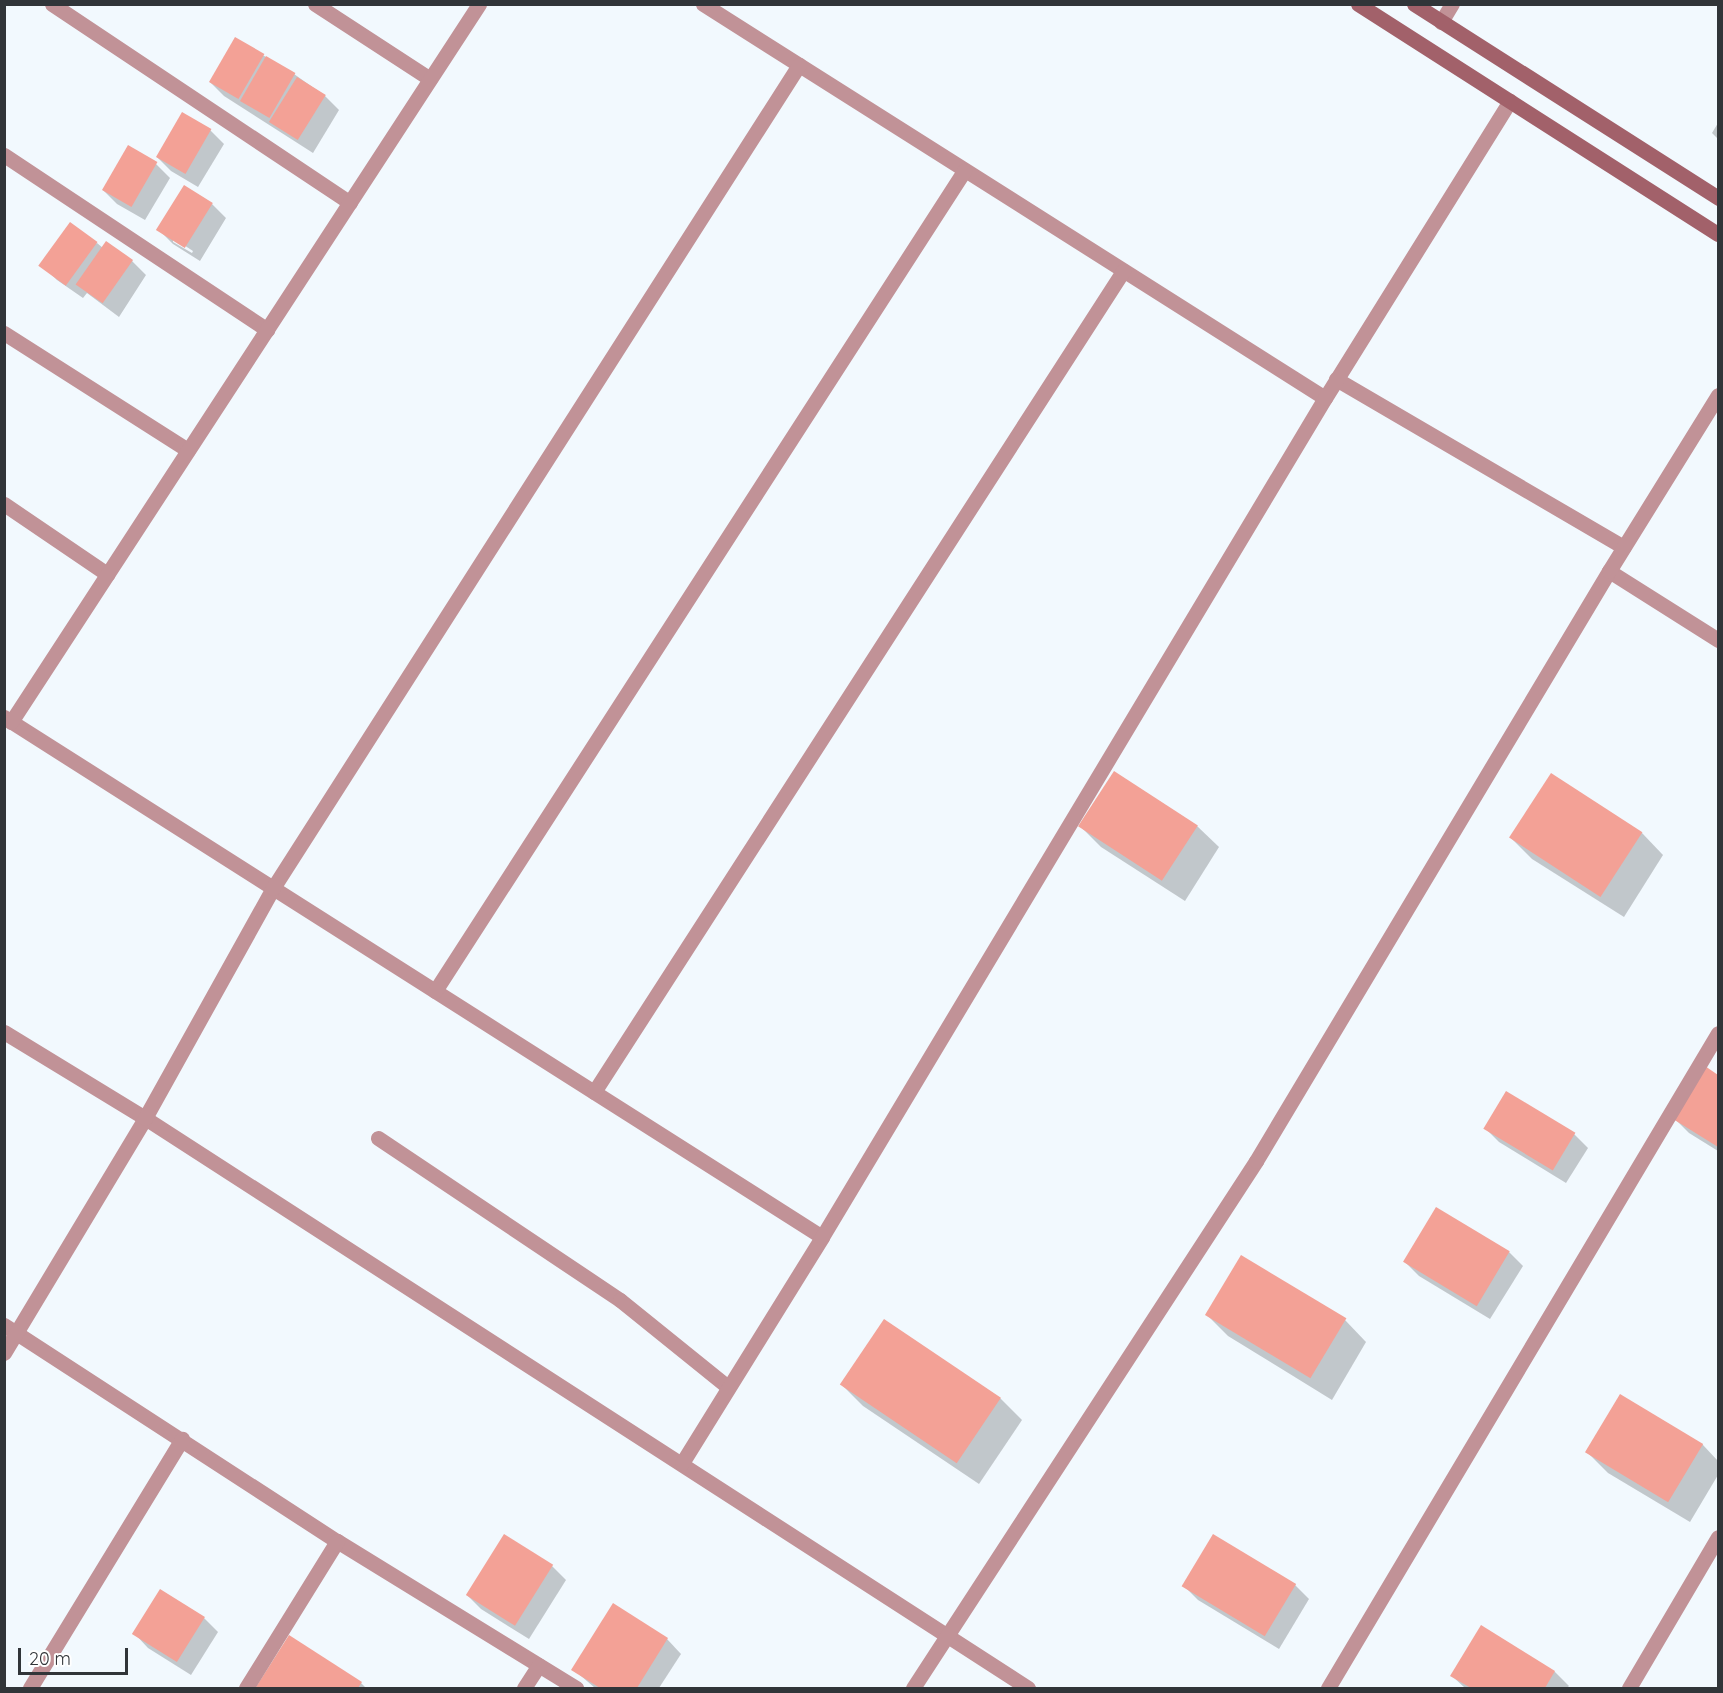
<!DOCTYPE html>
<html>
<head>
<meta charset="utf-8">
<style>
	body { margin:0 }
	#map { position:relative; width:1723px; height:1693px; overflow:hidden; background:#f2f9fe; font-family:Quicksand,sans-serif }
	div>[style] { position:absolute }
	.shadow>* { inset:0; background:#0003 }
	.building>* { inset:0; background:#f3a196; transform-origin:0 0 }
	.street>* { height:15px; margin:-7.5px; padding:0 7.5px; transform-origin:7.5px; border-radius:7.5px; background:#c19297 }
	.secondary>* { height:15px; margin:-7.5px; padding:0 7.5px; transform-origin:7.5px; border-radius:7.5px; background:#a2616a }
	span { translate:-50% -50%; white-space:nowrap; text-align:center; line-height:1.15; -webkit-text-stroke:6px #fff; paint-order:stroke }
	.frame { position:absolute; inset:0; border:6px solid #313539; pointer-events:none }
	.scale { position:absolute; left:18px; top:1648px; width:110px; height:27px; box-sizing:border-box; border:3px solid #313539; border-top:0; padding-left:8px; font-size:18px; line-height:21px; white-space:nowrap; color:#313539; -webkit-text-stroke:4px #fff; paint-order:stroke }
</style>
</head>
<body>
<div id="map">
	<div class="shadow">
		<div style="clip-path:polygon(236px 39px,294px 74px,325px 96px,339px 110px,313px 153px,224px 96px,210px 82px)"></div>
		<div style="clip-path:polygon(1718px 123px,1718px 139px,1712px 133px)"></div>
		<div style="clip-path:polygon(210px 130px,224px 144px,198px 187px,171px 171px,157px 157px)"></div>
		<div style="clip-path:polygon(156px 164px,170px 178px,145px 220px,117px 204px,103px 190px)"></div>
		<div style="clip-path:polygon(evenodd,212px 204px,226px 218px,200px 261px,173px 244px,159px 230px,212px 204px,173px 238px,193px 251px,192px 253px,173px 242px,173px 238px)"></div>
		<div style="clip-path:polygon(97px 243px,103px 248px,106px 243px,132px 261px,146px 275px,119px 317px,87px 293px,83px 298px,57px 280px,43px 266px)"></div>
		<div style="clip-path:polygon(1114px 773px,1197px 826px,1219px 847px,1185px 901px,1101px 847px,1080px 826px)"></div>
		<div style="clip-path:polygon(1642px 833px,1663px 855px,1624px 917px,1532px 859px,1511px 838px)"></div>
		<div style="clip-path:polygon(1705px 1068px,1718px 1077px,1718px 1151px,1689px 1133px,1675px 1119px)"></div>
		<div style="clip-path:polygon(1485px 1128px,1574px 1134px,1588px 1148px,1566px 1183px,1499px 1142px)"></div>
		<div style="clip-path:polygon(1509px 1252px,1523px 1266px,1490px 1319px,1419px 1276px,1405px 1262px)"></div>
		<div style="clip-path:polygon(1241px 1257px,1345px 1320px,1366px 1342px,1332px 1400px,1228px 1336px,1207px 1315px)"></div>
		<div style="clip-path:polygon(885px 1321px,1000px 1398px,1022px 1420px,979px 1484px,863px 1406px,842px 1385px)"></div>
		<div style="clip-path:polygon(1621px 1396px,1703px 1445px,1718px 1461px,1718px 1475px,1690px 1522px,1608px 1473px,1587px 1452px)"></div>
		<div style="clip-path:polygon(504px 1536px,552px 1566px,566px 1580px,529px 1639px,481px 1609px,467px 1595px)"></div>
		<div style="clip-path:polygon(1295px 1585px,1309px 1599px,1279px 1649px,1198px 1600px,1184px 1586px)"></div>
		<div style="clip-path:polygon(613px 1605px,667px 1639px,681px 1654px,659px 1688px,595px 1688px,573px 1669px)"></div>
		<div style="clip-path:polygon(204px 1618px,218px 1632px,191px 1675px,148px 1648px,134px 1633px)"></div>
		<div style="clip-path:polygon(1481px 1627px,1555px 1672px,1569px 1686px,1567px 1688px,1465px 1688px,1452px 1676px)"></div>
		<div style="clip-path:polygon(289px 1637px,361px 1683px,366px 1688px,259px 1688px)"></div>
	</div>
	<div class="building">
		<div style="left:235px;top:37px;width:34px;height:52px;rotate:30deg"></div>
		<div style="left:266px;top:56px;width:34px;height:52px;rotate:30deg"></div>
		<div style="left:297px;top:77px;width:34px;height:53px;rotate:32deg"></div>
		<div style="left:182px;top:112px;width:34px;height:52px;rotate:30deg"></div>
		<div style="left:128px;top:145px;width:34px;height:52px;rotate:30deg"></div>
		<div style="left:184px;top:185px;width:34px;height:53px;rotate:32deg"></div>
		<div style="left:70px;top:222px;width:34px;height:54px;rotate:36deg"></div>
		<div style="left:106px;top:241px;width:33px;height:53px;rotate:35deg"></div>
		<div style="left:1114px;top:771px;width:100px;height:66px;rotate:33deg"></div>
		<div style="left:1551px;top:773px;width:109px;height:77px;rotate:33deg"></div>
		<div style="clip-path:polygon(1705px 1066px,1718px 1075px,1718px 1147px,1673px 1119px)"></div>
		<div style="left:1506px;top:1091px;width:81px;height:44px;rotate:31deg"></div>
		<div style="left:1436px;top:1207px;width:86px;height:64px;rotate:31deg"></div>
		<div style="left:1241px;top:1255px;width:123px;height:70px;rotate:31deg"></div>
		<div style="left:884px;top:1319px;width:141px;height:79px;rotate:34deg"></div>
		<div style="left:1620px;top:1394px;width:97px;height:68px;rotate:31deg"></div>
		<div style="left:504px;top:1534px;width:58px;height:72px;rotate:32deg"></div>
		<div style="left:1213px;top:1534px;width:97px;height:61px;rotate:31deg"></div>
		<div style="left:160px;top:1589px;width:53px;height:53px;rotate:32deg"></div>
		<div style="clip-path:polygon(613px 1603px,668px 1638px,637px 1688px,600px 1688px,571px 1670px)"></div>
		<div style="clip-path:polygon(1481px 1625px,1555px 1671px,1545px 1688px,1471px 1688px,1450px 1676px)"></div>
		<div style="clip-path:polygon(289px 1635px,362px 1682px,358px 1688px,256px 1687px)"></div>
	</div>
	<div class="street">
		<div style="left:52px;top:4px;width:358px;rotate:33.7deg"></div>
		<div style="left:315px;top:4px;width:137px;rotate:33.1deg"></div>
		<div style="left:703px;top:4px;width:736px;rotate:32.35deg"></div>
		<div style="left:1441px;top:22px;width:21px;rotate:-59deg"></div>
		<div style="left:4px;top:155px;width:316px;rotate:33.6deg"></div>
		<div style="left:4px;top:333px;width:218px;rotate:32.5deg"></div>
		<div style="left:1336px;top:379px;width:333px;rotate:30.3deg"></div>
		<div style="left:4px;top:504px;width:125px;rotate:34.2deg"></div>
		<div style="left:1609px;top:571px;width:129px;rotate:32.3deg"></div>
		<div style="left:4px;top:717px;width:969px;rotate:32.44deg"></div>
		<div style="left:11px;top:722px;width:857px;rotate:-56.9deg"></div>
		<div style="left:435px;top:991px;width:976px;rotate:-57.17deg"></div>
		<div style="left:4px;top:1032px;width:165px;rotate:31.4deg"></div>
		<div style="left:145px;top:1118px;width:1051px;rotate:32.84deg"></div>
		<div style="left:594px;top:1092px;width:977px;rotate:-57.2deg"></div>
		<div style="left:378px;top:1138px;width:291px;rotate:33.8deg"></div>
		<div style="left:620px;top:1300px;width:139px;rotate:38.9deg"></div>
		<div style="left:4px;top:1325px;width:397px;rotate:33deg"></div>
		<div style="left:337px;top:1541px;width:281px;rotate:31.6deg"></div>
		<div style="left:4px;top:1353px;width:274px;rotate:-59deg"></div>
		<div style="left:145px;top:1118px;width:263px;rotate:-60.9deg"></div>
		<div style="left:273px;top:888px;width:977px;rotate:-57.42deg"></div>
		<div style="left:682px;top:1463px;width:266px;rotate:-58.2deg"></div>
		<div style="left:822px;top:1237px;width:978px;rotate:-59.06deg"></div>
		<div style="left:1325px;top:398px;width:350px;rotate:-58.1deg"></div>
		<div style="left:30px;top:1688px;width:292px;rotate:-58.6deg"></div>
		<div style="left:246px;top:1688px;width:173px;rotate:-58.2deg"></div>
		<div style="left:524px;top:1688px;width:27px;rotate:-57deg"></div>
		<div style="left:913px;top:1688px;width:629px;rotate:-56.94deg"></div>
		<div style="left:1256px;top:1161px;width:688px;rotate:-59.11deg"></div>
		<div style="left:1609px;top:571px;width:207px;rotate:-58.2deg"></div>
		<div style="left:1328px;top:1688px;width:762px;rotate:-59.23deg"></div>
		<div style="left:1629px;top:1688px;width:175px;rotate:-59.5deg"></div>
	</div>
	<div class="secondary">
		<div style="left:1358px;top:4px;width:427px;rotate:32.6deg"></div>
		<div style="left:1414px;top:4px;width:361px;rotate:32.5deg"></div>
	</div>
	<div class="frame"></div>
	<div class="scale">20 m</div>
</div>
</body>
</html>
